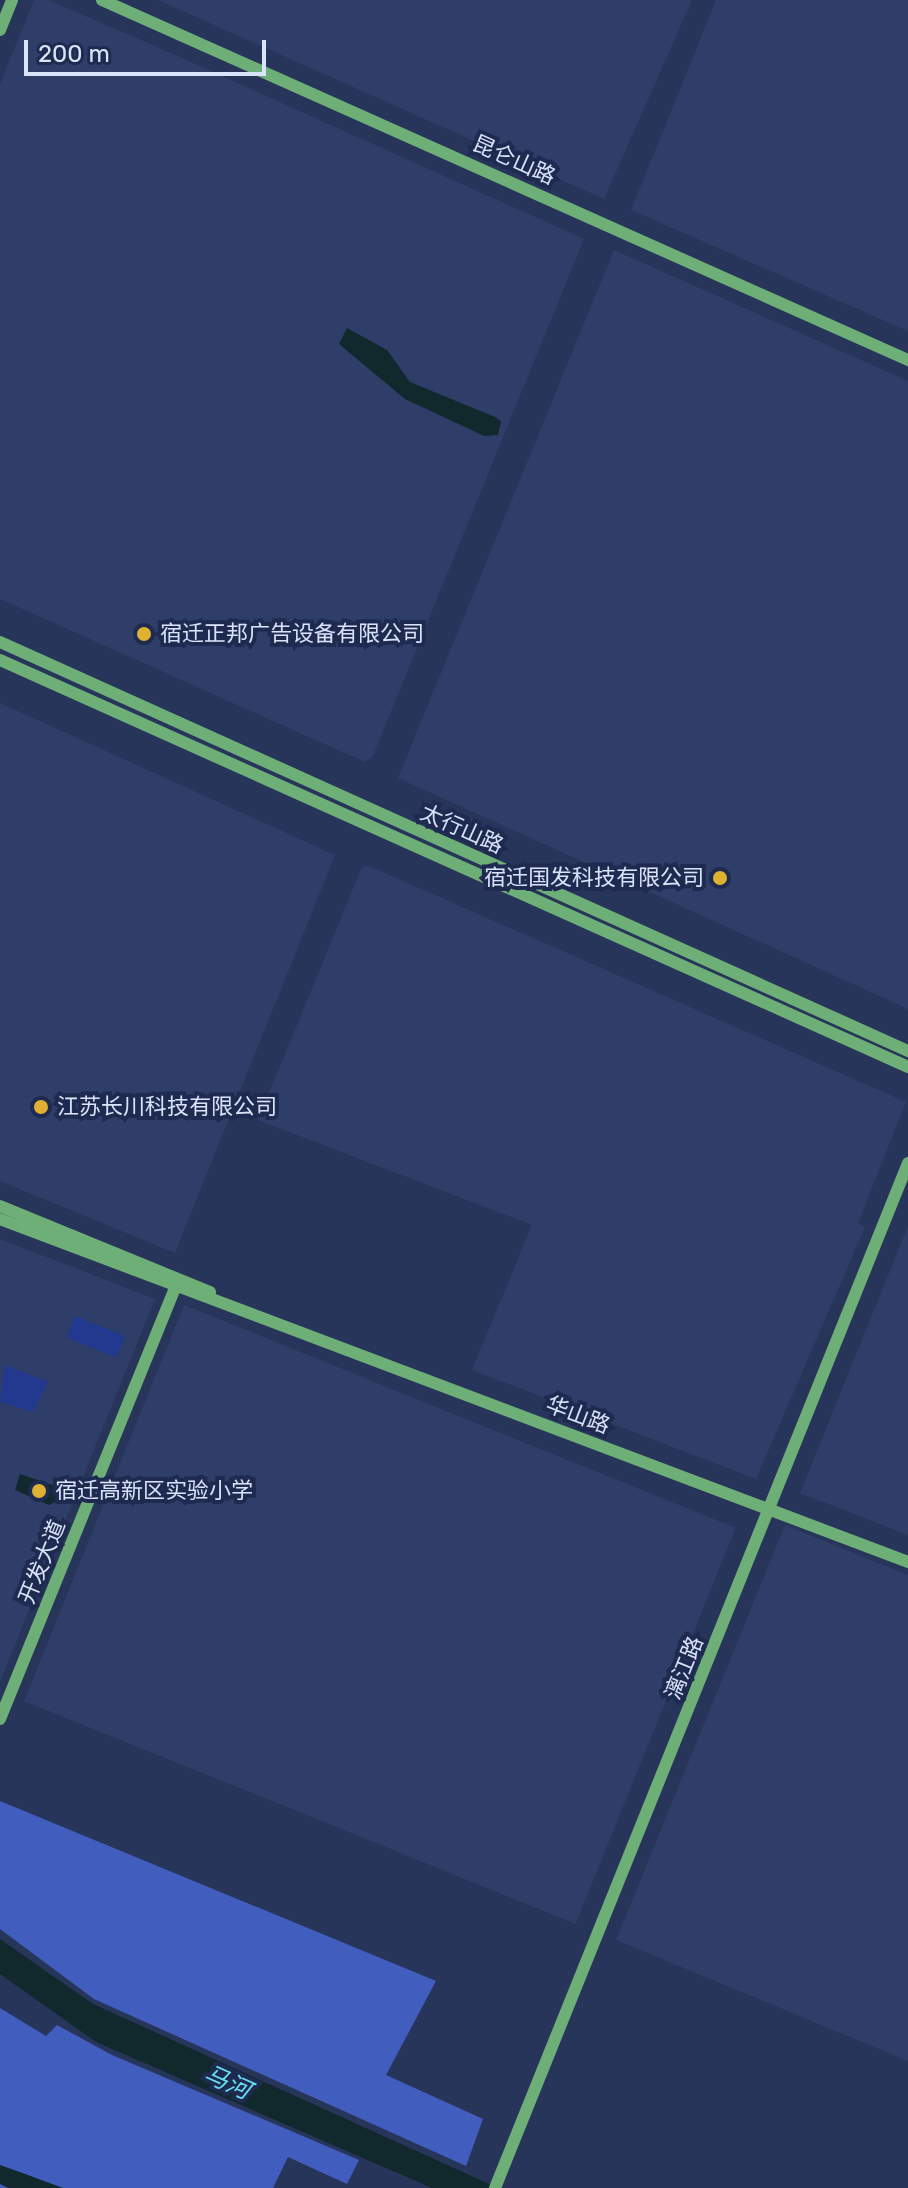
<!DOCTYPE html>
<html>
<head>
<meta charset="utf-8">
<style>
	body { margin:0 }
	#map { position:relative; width:908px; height:2188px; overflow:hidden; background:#27355a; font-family:Rubik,"Noto Sans SC",sans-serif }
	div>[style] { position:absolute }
	.built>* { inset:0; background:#2e3e69; transform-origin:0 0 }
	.green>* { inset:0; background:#233990; transform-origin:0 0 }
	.forest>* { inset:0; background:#415ebe }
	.water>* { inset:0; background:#11292d }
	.secondary>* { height:12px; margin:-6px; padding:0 6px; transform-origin:6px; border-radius:6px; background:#6eaf77 }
	.dots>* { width:22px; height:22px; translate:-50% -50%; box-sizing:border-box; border:4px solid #1e2a4f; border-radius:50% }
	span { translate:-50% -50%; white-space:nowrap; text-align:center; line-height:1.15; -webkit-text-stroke:8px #1e2a4f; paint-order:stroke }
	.street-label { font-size:22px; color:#d9e3fa }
	.poi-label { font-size:22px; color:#d9e3fa }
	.left { translate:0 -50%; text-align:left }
	.right { translate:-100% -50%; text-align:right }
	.water-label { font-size:24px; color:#66e0f1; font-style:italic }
	.scale { position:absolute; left:24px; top:40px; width:242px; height:36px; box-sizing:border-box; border:4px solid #d9e3fa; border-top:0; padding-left:10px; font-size:24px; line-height:28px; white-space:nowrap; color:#d9e3fa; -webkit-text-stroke:6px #1e2a4f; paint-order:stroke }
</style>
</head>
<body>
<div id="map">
	<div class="built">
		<div style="clip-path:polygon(34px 0,48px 0,171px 53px,584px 239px,372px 758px,365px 762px,0 599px,0 84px)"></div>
		<div style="clip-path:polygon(158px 0,692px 0,604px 199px)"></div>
		<div style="clip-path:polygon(716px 0,908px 0,908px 331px,631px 210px)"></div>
		<div style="clip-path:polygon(614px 250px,908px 381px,908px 1009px,398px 778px)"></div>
		<div style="clip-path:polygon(0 703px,335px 855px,175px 1253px,0 1181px)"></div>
		<div style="clip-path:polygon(369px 866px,906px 1102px,858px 1223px,865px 1227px,756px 1479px,472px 1370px,532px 1225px,258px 1120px,362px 867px)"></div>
		<div style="clip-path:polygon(908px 1226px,908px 1535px,800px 1493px)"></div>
		<div style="clip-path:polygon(0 1239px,155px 1299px,0 1682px)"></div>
		<div style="left:184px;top:1305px;width:595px;height:427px;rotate:22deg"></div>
		<div style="clip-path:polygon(785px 1525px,908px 1575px,908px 2061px,616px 1940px)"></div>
	</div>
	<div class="green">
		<div style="left:75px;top:1316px;width:54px;height:23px;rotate:22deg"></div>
		<div style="clip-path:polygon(5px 1365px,48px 1382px,33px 1412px,0 1402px)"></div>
	</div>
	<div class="forest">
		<div style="clip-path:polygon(0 1801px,436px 1981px,386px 2075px,483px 2119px,466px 2166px,94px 1999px,0 1929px)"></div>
		<div style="clip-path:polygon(0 2008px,46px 2036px,57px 2025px,112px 2055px,359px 2160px,347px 2184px,288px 2157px,273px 2188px,0 2188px)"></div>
	</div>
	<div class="water">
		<div style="clip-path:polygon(347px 328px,387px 350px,410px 382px,495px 417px,501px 421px,498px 435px,484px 436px,405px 399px,339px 344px)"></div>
		<div style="clip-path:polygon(20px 1474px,58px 1487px,57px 1501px,49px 1505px,15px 1490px)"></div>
		<div style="clip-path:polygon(0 1939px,93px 2004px,498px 2188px,432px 2188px,96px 2042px,0 1974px)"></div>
		<div style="clip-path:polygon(0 2165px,28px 2175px,63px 2188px,8px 2188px,0 2184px)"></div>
	</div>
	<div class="secondary">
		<div style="left:102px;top:0;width:883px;rotate:24.07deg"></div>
		<div style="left:0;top:30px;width:32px;rotate:-68deg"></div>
		<div style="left:0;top:642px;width:996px;rotate:24.25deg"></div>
		<div style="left:0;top:660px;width:995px;rotate:24.14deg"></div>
		<div style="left:0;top:1206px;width:227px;rotate:22.3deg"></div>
		<div style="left:0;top:1219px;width:971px;rotate:20.69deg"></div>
		<div style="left:0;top:1719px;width:466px;rotate:-67.9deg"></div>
		<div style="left:495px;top:2188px;width:1105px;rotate:-68.05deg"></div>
	</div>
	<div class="dots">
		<div style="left:144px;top:634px;background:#deb133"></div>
		<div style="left:720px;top:878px;background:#deb133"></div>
		<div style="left:41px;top:1107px;background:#deb133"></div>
		<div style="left:39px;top:1491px;background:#deb133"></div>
	</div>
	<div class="street-label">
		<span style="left:514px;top:160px;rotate:24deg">昆仑山路</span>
		<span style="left:462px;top:829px;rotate:24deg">太行山路</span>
		<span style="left:578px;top:1415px;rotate:21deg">华山路</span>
		<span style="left:42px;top:1562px;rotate:-68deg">开发大道</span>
		<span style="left:684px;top:1668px;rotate:-68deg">漓江路</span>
	</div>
	<div class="poi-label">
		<span class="left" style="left:160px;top:634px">宿迁正邦广告设备有限公司</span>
		<span class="right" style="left:704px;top:878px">宿迁国发科技有限公司</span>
		<span class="left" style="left:57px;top:1107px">江苏长川科技有限公司</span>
		<span class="left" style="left:55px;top:1491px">宿迁高新区实验小学</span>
	</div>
	<div class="water-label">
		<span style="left:227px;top:2083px;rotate:24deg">马河</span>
	</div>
	<div class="scale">200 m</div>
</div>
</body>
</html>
